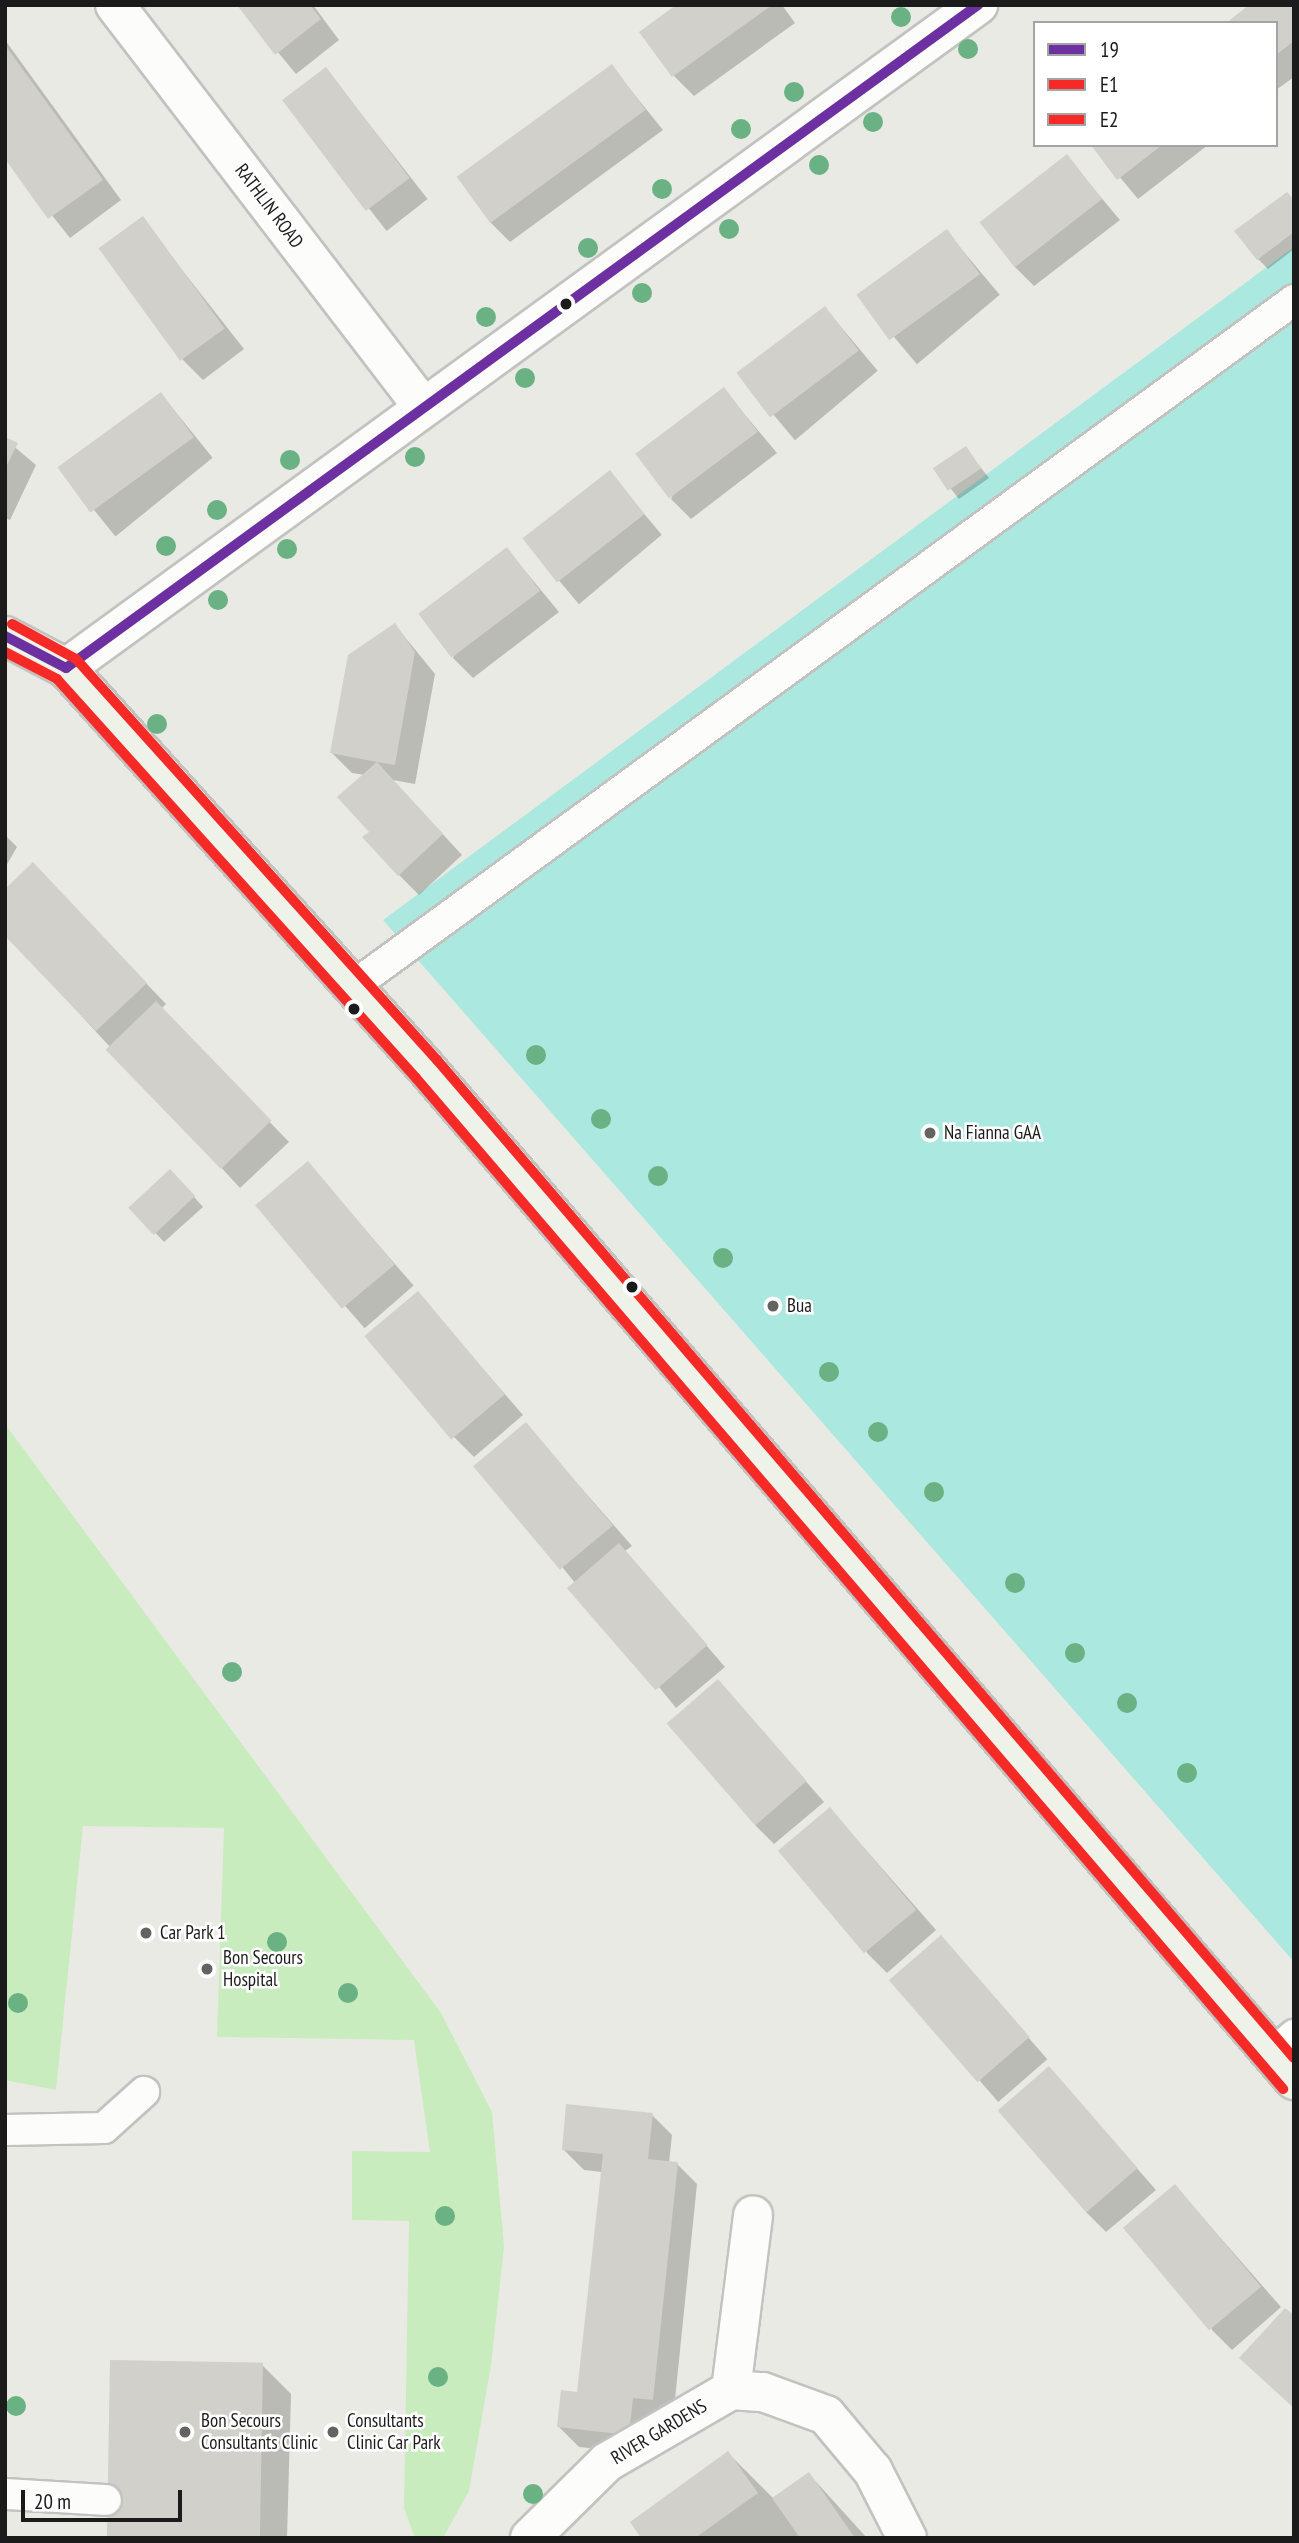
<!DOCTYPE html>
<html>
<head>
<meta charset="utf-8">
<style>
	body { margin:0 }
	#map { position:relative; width:1299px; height:2543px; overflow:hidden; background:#eaeae4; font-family:"PT Sans Narrow",sans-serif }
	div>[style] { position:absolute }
	.grass>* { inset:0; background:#c9ecbf }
	.pitch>* { inset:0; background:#aae8e0 }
	.shadow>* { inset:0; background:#0003; transform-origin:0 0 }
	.building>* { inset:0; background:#d1d0cb; transform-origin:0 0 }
	.roads { filter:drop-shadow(2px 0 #c2c2c0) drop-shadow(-2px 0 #c2c2c0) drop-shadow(0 2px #c2c2c0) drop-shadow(0 -2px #c2c2c0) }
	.service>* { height:30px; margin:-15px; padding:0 15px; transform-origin:15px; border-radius:15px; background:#fcfcfb }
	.minor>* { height:38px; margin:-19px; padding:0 19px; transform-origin:19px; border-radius:19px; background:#fcfcfb }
	.tertiary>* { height:38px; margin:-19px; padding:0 19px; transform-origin:19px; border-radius:19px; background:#fcfcfb }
	.secondary>* { height:38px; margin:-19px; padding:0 19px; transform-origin:19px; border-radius:19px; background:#eff2e8 }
	.bus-1>* { height:10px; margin:-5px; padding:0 5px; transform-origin:5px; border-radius:5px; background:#6c30a1 }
	.bus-2>* { height:10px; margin:-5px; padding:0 5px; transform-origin:5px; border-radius:5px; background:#f52a26 }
	.bus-3>* { height:10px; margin:-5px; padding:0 5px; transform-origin:5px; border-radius:5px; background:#f52a26 }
	.trees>* { width:20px; height:20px; margin:-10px; border-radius:50%; background:#6ab183 }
	.dots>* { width:19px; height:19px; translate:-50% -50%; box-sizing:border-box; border:4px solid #fff; border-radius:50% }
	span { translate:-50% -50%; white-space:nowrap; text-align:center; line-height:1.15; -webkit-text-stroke:5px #fff; paint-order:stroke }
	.street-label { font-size:19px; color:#1b1b1b }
	.poi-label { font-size:19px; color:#1b1b1b }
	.left { translate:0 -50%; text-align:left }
	.frame { position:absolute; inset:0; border:7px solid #1b1b1b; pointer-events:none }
	.legend { position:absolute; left:1033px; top:21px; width:245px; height:126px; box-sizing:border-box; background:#fff; border:2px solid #a4a4a4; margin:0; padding:9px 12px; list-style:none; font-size:21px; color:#1b1b1b }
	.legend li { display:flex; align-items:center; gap:14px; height:35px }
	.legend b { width:35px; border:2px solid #a4a4a4 }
	.scale { position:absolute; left:21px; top:2490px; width:161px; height:32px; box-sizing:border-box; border:4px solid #1b1b1b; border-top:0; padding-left:9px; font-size:21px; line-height:24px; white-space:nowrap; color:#1b1b1b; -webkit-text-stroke:5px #fff; paint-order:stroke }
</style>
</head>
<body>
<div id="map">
	<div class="grass">
		<div style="clip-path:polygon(5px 1424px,441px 2013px,492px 2112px,504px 2246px,491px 2365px,469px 2491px,443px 2538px,415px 2538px,404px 2508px,409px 2221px,352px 2220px,352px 2151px,430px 2152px,414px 2040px,217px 2037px,224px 1828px,83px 1826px,56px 2090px,5px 2080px)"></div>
	</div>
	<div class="pitch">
		<div style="clip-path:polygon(1294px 247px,1294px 1962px,383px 920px)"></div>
	</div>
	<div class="shadow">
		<div style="clip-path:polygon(239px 5px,313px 5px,339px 40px,296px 74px)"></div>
		<div style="clip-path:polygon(679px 5px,782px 5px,795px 23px,694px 96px,674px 76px)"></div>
		<div style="clip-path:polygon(1294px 5px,1294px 77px,1276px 90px,1276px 23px)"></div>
		<div style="clip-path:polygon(5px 40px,121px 200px,70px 238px,5px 156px)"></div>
		<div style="clip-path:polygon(612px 67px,663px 130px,510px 242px,490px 222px)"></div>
		<div style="left:326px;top:69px;width:165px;height:52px;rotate:52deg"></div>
		<div style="clip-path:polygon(1093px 145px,1208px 145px,1138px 199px)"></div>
		<div style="clip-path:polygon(1067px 157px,1120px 220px,1034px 286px,1014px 266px)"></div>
		<div style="clip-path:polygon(1294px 201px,1294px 249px,1268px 269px,1258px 259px)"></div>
		<div style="clip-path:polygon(142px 219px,244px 349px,203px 380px,183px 360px)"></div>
		<div style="left:947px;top:232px;width:82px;height:108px;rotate:50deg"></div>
		<div style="left:825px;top:308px;width:82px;height:108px;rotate:50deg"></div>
		<div style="clip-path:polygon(724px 390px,777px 453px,691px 519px,671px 499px)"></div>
		<div style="left:161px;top:394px;width:82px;height:125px;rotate:51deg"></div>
		<div style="clip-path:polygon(5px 439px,36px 465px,10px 520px,5px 518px)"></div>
		<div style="clip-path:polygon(966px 449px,989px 478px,959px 499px,935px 469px)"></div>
		<div style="left:609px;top:472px;width:82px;height:108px;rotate:50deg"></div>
		<div style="clip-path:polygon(507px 549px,559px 612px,473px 678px,453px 658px)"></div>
		<div style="clip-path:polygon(395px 625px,435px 674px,415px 784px,393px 780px,462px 855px,419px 895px,399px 875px,371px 832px,365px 775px,352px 773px,332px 753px)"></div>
		<div style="clip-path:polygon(5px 835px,17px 847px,5px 868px)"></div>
		<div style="clip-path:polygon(52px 885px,166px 1004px,161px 1009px,289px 1142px,240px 1188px,5px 933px)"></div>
		<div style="left:308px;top:1164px;width:161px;height:65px;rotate:49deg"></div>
		<div style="clip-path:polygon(180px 1181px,203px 1207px,164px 1242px,131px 1207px)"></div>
		<div style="clip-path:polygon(418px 1294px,523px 1415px,474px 1457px,454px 1437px)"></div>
		<div style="clip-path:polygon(526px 1425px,632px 1546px,625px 1551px,725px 1667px,676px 1708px,563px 1568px)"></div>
		<div style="clip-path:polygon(718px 1681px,824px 1802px,774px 1844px,755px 1825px)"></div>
		<div style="clip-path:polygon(830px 1809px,936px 1930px,887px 1973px,867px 1953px)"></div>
		<div style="left:941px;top:1937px;width:162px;height:65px;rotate:49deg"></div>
		<div style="clip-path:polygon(1049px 2068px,1156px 2190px,1106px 2232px,1086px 2212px)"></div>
		<div style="clip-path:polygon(652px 2115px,672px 2135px,669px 2163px,677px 2164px,697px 2184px,673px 2419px,649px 2454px,579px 2447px,559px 2427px,578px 2394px,602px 2172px,584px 2170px,564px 2150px)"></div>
		<div style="clip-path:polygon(1175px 2186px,1281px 2307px,1232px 2350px,1212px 2330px)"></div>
		<div style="clip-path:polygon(263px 2366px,291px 2394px,287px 2538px,106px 2538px)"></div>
		<div style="clip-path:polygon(728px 2453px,774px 2499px,809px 2474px,867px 2538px,643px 2538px)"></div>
	</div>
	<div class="building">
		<div style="clip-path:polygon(237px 5px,310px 5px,321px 19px,275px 55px)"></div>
		<div style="clip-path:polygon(676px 5px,772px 5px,672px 77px,639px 32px)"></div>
		<div style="clip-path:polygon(1249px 5px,1294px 5px,1294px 41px,1276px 55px,1276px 23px,1226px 23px)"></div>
		<div style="clip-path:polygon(5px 45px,103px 180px,48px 219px,5px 159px)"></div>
		<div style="left:612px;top:64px;width:57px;height:192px;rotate:54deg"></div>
		<div style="left:326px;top:67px;width:139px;height:55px;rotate:53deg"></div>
		<div style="clip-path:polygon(1091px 145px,1162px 145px,1117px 180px)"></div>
		<div style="left:1067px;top:154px;width:57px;height:111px;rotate:52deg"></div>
		<div style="clip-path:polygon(1287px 192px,1294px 200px,1294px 232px,1257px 260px,1234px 231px)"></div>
		<div style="left:143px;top:216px;width:139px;height:55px;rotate:54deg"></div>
		<div style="left:947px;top:229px;width:56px;height:112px;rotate:54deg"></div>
		<div style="left:825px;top:306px;width:56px;height:111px;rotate:53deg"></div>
		<div style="left:724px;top:387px;width:56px;height:111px;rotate:53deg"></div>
		<div style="left:161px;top:392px;width:56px;height:128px;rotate:54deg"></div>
		<div style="clip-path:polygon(5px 437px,18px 443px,5px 469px)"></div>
		<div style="left:966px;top:446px;width:27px;height:40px;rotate:56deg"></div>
		<div style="left:610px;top:470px;width:56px;height:111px;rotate:52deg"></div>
		<div style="left:507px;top:547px;width:55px;height:111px;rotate:53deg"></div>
		<div style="clip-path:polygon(395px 623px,415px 652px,395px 765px,377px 762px,443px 834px,398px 876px,362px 837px,369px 832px,337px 797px,377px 762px,330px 753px,348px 655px)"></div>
		<div style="clip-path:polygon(33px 862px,147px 983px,96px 1031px,5px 936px,5px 889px)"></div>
		<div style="left:156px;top:1001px;width:166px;height:70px;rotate:46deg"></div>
		<div style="left:308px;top:1161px;width:135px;height:69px;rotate:50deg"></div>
		<div style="left:170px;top:1169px;width:37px;height:57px;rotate:47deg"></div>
		<div style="left:418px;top:1291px;width:135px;height:70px;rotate:50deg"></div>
		<div style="left:526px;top:1422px;width:135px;height:69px;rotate:50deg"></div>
		<div style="left:619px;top:1543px;width:135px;height:69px;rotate:49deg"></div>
		<div style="left:718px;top:1679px;width:135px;height:68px;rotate:49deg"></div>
		<div style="left:830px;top:1807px;width:134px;height:68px;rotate:50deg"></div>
		<div style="left:941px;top:1935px;width:135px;height:69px;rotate:49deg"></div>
		<div style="left:1049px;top:2066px;width:135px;height:68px;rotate:49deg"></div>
		<div style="clip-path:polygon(566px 2104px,653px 2113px,648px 2159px,678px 2162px,653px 2400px,633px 2398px,629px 2435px,557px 2427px,561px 2390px,577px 2392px,603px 2154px,562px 2150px)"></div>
		<div style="left:1175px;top:2184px;width:134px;height:68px;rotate:50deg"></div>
		<div style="clip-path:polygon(1285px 2308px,1294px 2315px,1294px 2408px,1239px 2358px)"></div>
		<div style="left:110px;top:2360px;width:153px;height:178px;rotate:1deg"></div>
		<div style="clip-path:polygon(728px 2451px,758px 2493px,695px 2538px,641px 2538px,630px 2522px)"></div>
		<div style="clip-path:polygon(809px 2472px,855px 2538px,800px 2538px,772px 2498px)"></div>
	</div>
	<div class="roads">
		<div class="service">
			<div style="left:352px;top:987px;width:1166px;rotate:-36.1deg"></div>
			<div style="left:1269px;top:2056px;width:33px;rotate:-40deg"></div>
			<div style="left:5px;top:2130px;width:99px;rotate:-1.2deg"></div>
			<div style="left:104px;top:2128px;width:54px;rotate:-42deg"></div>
			<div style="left:5px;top:2494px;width:101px;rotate:3.4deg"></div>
		</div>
		<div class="minor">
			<div style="left:115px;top:5px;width:506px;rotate:52.54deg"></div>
			<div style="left:731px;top:2390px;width:176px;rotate:-82.8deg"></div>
			<div style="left:530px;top:2538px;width:108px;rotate:-44.6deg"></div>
			<div style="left:607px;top:2462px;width:143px;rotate:-30.1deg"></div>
			<div style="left:731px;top:2390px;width:32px;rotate:4deg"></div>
			<div style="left:763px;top:2392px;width:67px;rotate:20.1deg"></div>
			<div style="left:826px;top:2415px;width:73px;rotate:50deg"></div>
			<div style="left:873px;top:2471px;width:75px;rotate:63.1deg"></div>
		</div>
		<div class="tertiary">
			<div style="left:66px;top:668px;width:1128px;rotate:-36.02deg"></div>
		</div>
		<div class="secondary">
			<div style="left:5px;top:636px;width:69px;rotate:27.7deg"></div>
			<div style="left:66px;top:668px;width:540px;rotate:48deg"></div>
			<div style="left:427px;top:1069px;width:1332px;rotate:49.38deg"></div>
		</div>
	</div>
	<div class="bus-1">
		<div style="left:5px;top:636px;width:69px;rotate:27.7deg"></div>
		<div style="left:66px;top:668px;width:1128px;rotate:-36.02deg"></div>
	</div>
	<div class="bus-2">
		<div style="left:5px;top:652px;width:59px;rotate:27.4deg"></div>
		<div style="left:57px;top:679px;width:537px;rotate:48.02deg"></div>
		<div style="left:416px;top:1078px;width:1332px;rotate:49.38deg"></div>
	</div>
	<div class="bus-3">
		<div style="left:12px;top:624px;width:73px;rotate:28.7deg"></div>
		<div style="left:76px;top:659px;width:540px;rotate:48deg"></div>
		<div style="left:437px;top:1060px;width:1315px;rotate:49.35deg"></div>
	</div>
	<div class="trees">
		<div style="left:901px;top:17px"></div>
		<div style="left:968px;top:49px"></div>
		<div style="left:794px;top:92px"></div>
		<div style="left:873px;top:122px"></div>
		<div style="left:741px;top:129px"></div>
		<div style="left:819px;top:165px"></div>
		<div style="left:662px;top:189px"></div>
		<div style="left:729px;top:229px"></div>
		<div style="left:588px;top:248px"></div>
		<div style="left:642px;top:293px"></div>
		<div style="left:486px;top:317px"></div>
		<div style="left:525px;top:378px"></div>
		<div style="left:415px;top:457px"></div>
		<div style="left:290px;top:460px"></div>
		<div style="left:217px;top:510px"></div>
		<div style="left:166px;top:546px"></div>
		<div style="left:287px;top:549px"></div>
		<div style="left:218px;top:600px"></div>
		<div style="left:157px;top:724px"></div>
		<div style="left:536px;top:1055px"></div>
		<div style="left:601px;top:1119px"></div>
		<div style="left:658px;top:1176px"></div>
		<div style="left:723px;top:1258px"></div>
		<div style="left:829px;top:1372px"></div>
		<div style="left:878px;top:1432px"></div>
		<div style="left:934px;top:1492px"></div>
		<div style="left:1015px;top:1583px"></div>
		<div style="left:1075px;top:1653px"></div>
		<div style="left:232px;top:1672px"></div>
		<div style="left:1127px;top:1703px"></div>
		<div style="left:1187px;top:1773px"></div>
		<div style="left:277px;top:1942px"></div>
		<div style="left:348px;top:1993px"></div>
		<div style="left:18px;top:2003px"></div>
		<div style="left:445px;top:2216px"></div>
		<div style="left:438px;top:2377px"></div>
		<div style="left:16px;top:2406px"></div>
		<div style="left:533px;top:2494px"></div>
	</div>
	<div class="dots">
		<div style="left:566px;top:304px;background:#1b1b1b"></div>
		<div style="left:354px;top:1009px;background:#1b1b1b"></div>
		<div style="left:930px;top:1133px;background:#636361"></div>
		<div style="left:632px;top:1287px;background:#1b1b1b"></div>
		<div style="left:773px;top:1306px;background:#636361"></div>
		<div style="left:146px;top:1933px;background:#636361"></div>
		<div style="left:207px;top:1969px;background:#636361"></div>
		<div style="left:185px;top:2432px;background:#636361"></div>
		<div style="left:333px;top:2432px;background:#636361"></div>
	</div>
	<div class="street-label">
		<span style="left:269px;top:206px;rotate:53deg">RATHLIN ROAD</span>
		<span style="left:659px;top:2432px;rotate:-31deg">RIVER GARDENS</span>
	</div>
	<div class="poi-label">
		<span class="left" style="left:944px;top:1133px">Na Fianna GAA</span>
		<span class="left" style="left:787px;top:1306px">Bua</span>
		<span class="left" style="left:160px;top:1933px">Car Park 1</span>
		<span class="left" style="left:223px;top:1969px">Bon Secours<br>Hospital</span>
		<span class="left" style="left:201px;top:2432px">Bon Secours<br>Consultants Clinic</span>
		<span class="left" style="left:347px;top:2432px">Consultants<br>Clinic Car Park</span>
	</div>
	<div class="frame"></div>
	<ul class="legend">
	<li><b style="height:9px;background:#6c30a1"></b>19</li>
	<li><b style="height:9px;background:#f52a26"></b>E1</li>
	<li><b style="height:9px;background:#f52a26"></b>E2</li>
	</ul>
	<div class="scale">20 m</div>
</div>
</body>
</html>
